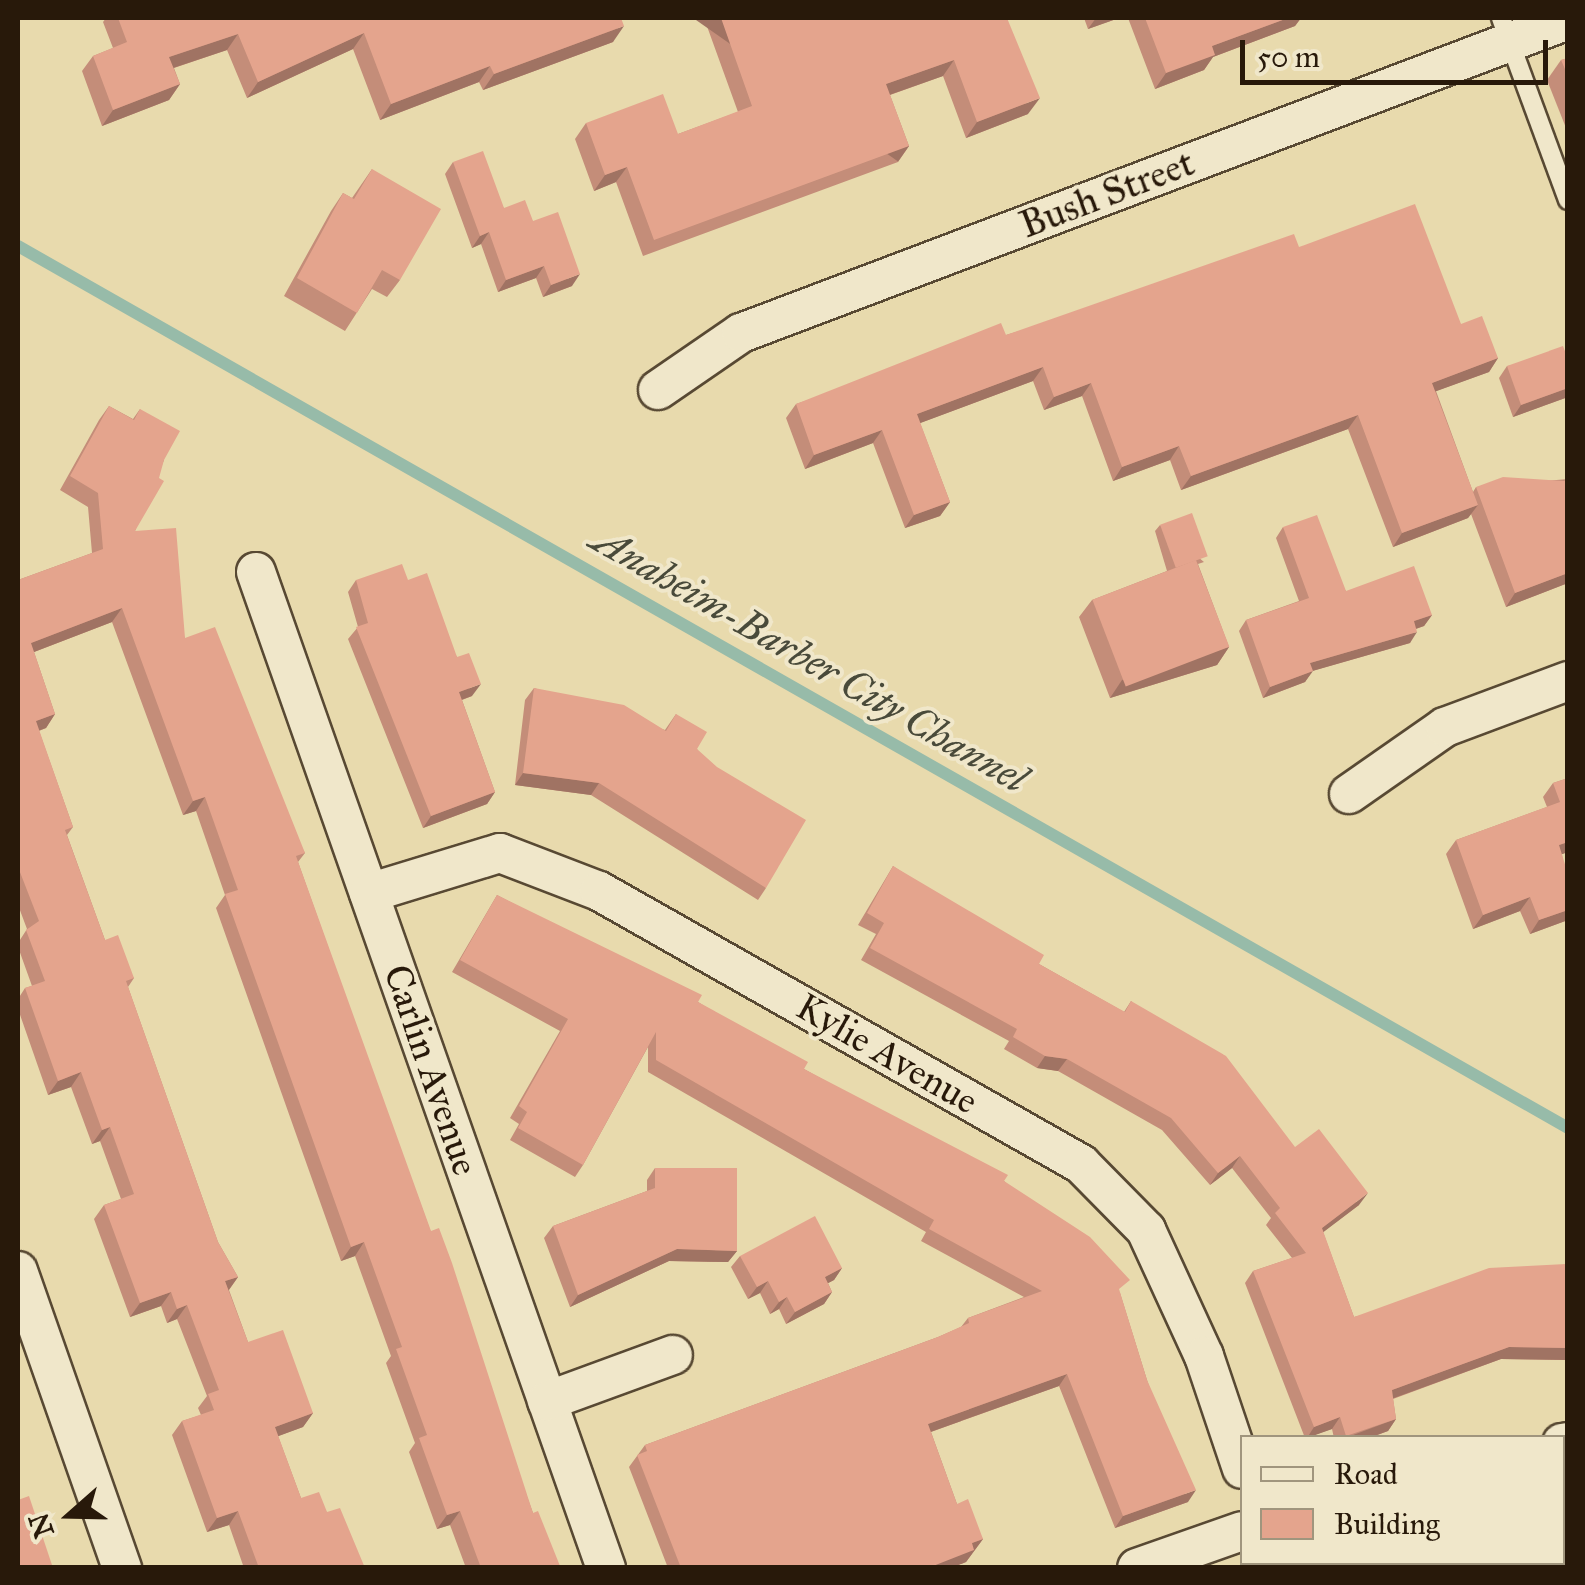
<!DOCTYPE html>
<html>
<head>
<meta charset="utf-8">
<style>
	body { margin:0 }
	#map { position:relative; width:1585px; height:1585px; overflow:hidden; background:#e8daad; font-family:"IM FELL Great Primer",serif }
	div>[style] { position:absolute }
	.stream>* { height:12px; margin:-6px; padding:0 6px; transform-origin:6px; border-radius:6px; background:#97bba9 }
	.roads { filter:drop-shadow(2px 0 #584933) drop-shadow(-2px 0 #584933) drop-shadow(0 2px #584933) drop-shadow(0 -2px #584933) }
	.lane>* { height:18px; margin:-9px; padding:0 9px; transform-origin:9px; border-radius:9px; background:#f0e7ca }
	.street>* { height:38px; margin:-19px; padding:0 19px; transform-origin:19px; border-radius:19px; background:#f0e7ca }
	.wall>* { inset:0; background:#c48d79; transform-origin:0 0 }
	.shaded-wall>* { inset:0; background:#a07363; transform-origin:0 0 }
	.building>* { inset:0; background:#e4a48d; transform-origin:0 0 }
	span { translate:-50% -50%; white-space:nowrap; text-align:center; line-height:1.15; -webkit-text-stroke:8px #f0e7ca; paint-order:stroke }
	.street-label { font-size:38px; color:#28190a }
	.water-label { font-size:40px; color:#494a3a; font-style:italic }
	.frame { position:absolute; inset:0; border:20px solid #28190a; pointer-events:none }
	.legend { position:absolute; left:1240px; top:1435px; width:325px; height:130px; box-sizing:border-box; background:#f0e7ca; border:2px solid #a0957d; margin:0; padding:12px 18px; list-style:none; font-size:30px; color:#28190a }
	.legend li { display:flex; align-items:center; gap:20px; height:50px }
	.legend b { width:50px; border:2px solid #a0957d }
	.north { position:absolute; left:20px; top:1465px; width:100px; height:100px; -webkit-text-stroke:8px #f0e7ca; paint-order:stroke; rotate:250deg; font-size:28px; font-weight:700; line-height:40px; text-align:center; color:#28190a }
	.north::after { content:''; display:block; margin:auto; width:35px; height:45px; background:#28190a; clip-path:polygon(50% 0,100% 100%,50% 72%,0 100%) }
	.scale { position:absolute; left:1240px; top:40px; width:308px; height:45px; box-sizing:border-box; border:5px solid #28190a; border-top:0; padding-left:12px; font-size:30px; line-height:35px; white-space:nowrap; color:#28190a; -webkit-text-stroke:8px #f0e7ca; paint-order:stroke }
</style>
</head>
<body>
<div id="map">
	<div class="stream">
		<div style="left:18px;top:246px;width:1783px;rotate:29.64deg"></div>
	</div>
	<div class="roads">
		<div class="lane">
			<div style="left:1501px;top:18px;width:194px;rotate:69.8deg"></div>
		</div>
		<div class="street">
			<div style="left:658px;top:390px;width:101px;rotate:-34.5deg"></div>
			<div style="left:741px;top:333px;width:884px;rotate:-20.73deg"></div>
			<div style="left:256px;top:572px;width:1056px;rotate:70.64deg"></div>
			<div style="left:1349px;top:794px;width:117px;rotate:-34.9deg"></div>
			<div style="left:1445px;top:727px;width:131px;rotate:-20.5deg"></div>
			<div style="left:369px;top:893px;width:137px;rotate:-17deg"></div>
			<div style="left:500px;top:853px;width:106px;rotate:21deg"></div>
			<div style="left:599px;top:891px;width:554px;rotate:29.53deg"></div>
			<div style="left:1081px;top:1164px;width:93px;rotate:45.4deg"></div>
			<div style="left:1146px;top:1230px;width:139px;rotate:65.3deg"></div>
			<div style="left:1204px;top:1356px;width:119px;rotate:71.4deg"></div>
			<div style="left:18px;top:1271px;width:315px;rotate:70.7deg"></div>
			<div style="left:547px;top:1401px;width:134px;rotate:-20.1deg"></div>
			<div style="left:1562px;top:1443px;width:6px;rotate:-9deg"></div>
			<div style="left:1275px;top:1562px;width:6px;rotate:81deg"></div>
			<div style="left:1137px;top:1568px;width:111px;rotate:-19.4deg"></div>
		</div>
	</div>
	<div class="wall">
		<div style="clip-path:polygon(106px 18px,621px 18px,613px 42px,483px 90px,479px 82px,380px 120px,353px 49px,247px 98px,227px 50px,174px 68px,180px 84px,169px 100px,102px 126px,82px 71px,93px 56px,113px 48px,103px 22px)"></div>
		<div style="clip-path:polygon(704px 18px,1007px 18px,1028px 114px,966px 138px,943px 76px,890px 95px,909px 146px,898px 162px,643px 256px,616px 182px,594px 191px,575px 139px,586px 123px,678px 134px,738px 112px)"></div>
		<div style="clip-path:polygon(1084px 18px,1119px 18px,1088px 29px)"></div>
		<div style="clip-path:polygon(1128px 18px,1301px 18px,1295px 26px,1213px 57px,1204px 70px,1155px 89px)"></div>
		<div style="clip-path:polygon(1568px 58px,1568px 133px,1547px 80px,1561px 60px)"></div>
		<div style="clip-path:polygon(453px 162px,504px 208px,533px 221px,572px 286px,543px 297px,536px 278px,498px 292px,481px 244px,472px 248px,445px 174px)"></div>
		<div style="clip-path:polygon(372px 169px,400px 280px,387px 297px,372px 289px,345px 331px,284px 296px,331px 211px,343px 193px,352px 198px)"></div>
		<div style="clip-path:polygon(1299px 247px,1461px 324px,1498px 358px,1489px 372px,1436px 391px,1473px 492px,1476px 487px,1568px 479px,1568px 583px,1506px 607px,1471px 514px,1468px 518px,1393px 547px,1348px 429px,1181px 490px,1170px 460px,1113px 481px,1082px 396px,1044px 410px,1033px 381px,920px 423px,950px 502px,940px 516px,905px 528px,873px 443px,805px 469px,786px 418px,796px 404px,1006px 335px)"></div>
		<div style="clip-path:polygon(1568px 359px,1568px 397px,1513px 417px,1499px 378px,1507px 366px)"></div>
		<div style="clip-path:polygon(109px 406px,133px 419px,140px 409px,164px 460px,135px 531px,185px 638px,305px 853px,298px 862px,362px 1043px,533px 1513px,559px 1568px,466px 1568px,450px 1525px,437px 1529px,409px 1452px,415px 1443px,386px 1363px,391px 1356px,355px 1256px,341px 1261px,216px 908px,225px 895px,196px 811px,183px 815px,112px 622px,34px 652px,55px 714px,46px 728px,39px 731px,73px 827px,67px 835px,105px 940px,134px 978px,128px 987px,218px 1242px,238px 1277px,229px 1290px,248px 1342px,313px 1413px,303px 1427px,278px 1436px,301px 1498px,327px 1512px,365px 1568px,244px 1568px,229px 1525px,207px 1532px,172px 1435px,182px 1421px,201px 1415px,198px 1408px,207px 1396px,177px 1319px,167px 1323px,161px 1306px,130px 1317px,94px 1219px,104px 1205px,121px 1199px,100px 1141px,92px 1144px,71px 1087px,48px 1095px,18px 1009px,18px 999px,25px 988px,32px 986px,18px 947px,18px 943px,27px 929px,18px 905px,18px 580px,92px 553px,88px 507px,60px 490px,99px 420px)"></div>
		<div style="clip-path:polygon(1160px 525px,1204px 562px,1198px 564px,1229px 647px,1217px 665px,1110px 698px,1079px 617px,1092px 600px,1167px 571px,1155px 531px)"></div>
		<div style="clip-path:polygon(1283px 527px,1346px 591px,1432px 615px,1424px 626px,1416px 629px,1410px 643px,1312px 671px,1305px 682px,1263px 698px,1239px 631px,1246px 620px,1299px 601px,1276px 538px)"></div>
		<div style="clip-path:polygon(356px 580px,408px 580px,457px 657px,472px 696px,462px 700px,495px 792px,487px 804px,423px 828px,348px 639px,358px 627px,348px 592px)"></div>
		<div style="clip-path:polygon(534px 688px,665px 730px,676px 714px,697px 749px,766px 888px,758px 900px,591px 795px,515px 785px,525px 700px)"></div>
		<div style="clip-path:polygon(1568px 778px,1568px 852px,1562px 854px,1568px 920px,1530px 934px,1520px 911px,1473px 929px,1446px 854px,1456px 840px,1547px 807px,1543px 797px,1553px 783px)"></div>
		<div style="clip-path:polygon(893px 866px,1039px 964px,1124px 1012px,1131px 1001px,1359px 1205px,1323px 1232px,1354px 1317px,1568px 1265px,1568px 1360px,1501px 1359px,1393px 1399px,1396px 1419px,1388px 1431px,1369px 1438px,1334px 1438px,1332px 1429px,1305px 1438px,1245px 1283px,1253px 1271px,1292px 1258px,1266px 1225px,1271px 1218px,1232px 1168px,1210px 1185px,1162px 1130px,1058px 1071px,1037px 1068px,1004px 1049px,1009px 1041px,861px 960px,876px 934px,858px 925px)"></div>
		<div style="clip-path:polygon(497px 895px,698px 1002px,804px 1069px,1004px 1181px,1120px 1293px,1147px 1380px,1188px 1502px,1115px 1528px,1059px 1386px,931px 1432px,957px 1504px,983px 1539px,966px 1562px,951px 1568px,668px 1568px,629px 1467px,645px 1445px,938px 1337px,961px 1327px,968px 1318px,1024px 1297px,921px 1241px,926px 1232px,648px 1072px,648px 1047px,583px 1165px,575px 1177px,510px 1140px,519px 1124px,510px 1118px,560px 1031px,452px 972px)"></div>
		<div style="clip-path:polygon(655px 1168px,737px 1251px,728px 1262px,669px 1261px,570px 1307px,544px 1238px,553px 1226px,647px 1191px,647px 1180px)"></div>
		<div style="clip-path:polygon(740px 1256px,842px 1268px,834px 1280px,828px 1283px,832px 1292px,824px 1304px,786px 1324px,779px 1309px,770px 1314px,760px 1293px,748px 1299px,731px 1267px)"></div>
		<div style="left:1365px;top:1562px;width:197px;height:6px"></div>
	</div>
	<div class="shaded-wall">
		<div style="clip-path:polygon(1096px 18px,1119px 18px,1088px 29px)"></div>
		<div style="clip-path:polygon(1288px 18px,1301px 18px,1295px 26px,1213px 57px,1204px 70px,1155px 89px,1166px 73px,1212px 46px)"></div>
		<div style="clip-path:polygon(624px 26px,613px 42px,483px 90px,494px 74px)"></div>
		<div style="clip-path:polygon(364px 33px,353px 49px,247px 98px,258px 82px)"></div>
		<div style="clip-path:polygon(238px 34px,227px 50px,158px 73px,169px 57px)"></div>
		<div style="clip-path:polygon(954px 60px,943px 76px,875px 100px,886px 84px)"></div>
		<div style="clip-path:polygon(490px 66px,479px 82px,380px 120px,391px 104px)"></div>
		<div style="clip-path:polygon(180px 84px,169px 100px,102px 126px,113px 110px)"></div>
		<div style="clip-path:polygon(1040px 98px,1028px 114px,966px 138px,977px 122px)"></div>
		<div style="left:909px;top:146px;width:19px;height:272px;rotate:125deg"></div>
		<div style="clip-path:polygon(627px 167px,616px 182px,594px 191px,605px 175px)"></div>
		<div style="clip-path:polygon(489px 232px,481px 244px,472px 248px,480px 236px)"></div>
		<div style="clip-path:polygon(544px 266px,536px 278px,498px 292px,506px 280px)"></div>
		<div style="clip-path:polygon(580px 274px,572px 286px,543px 297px,551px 285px)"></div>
		<div style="clip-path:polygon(1498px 358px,1489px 372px,1423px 396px,1432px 383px)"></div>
		<div style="clip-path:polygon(1043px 367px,1033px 381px,907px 428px,917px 414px)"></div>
		<div style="clip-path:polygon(1091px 383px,1082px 396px,1044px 410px,1054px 397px)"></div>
		<div style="clip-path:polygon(1568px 388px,1568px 397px,1513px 417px,1521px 405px)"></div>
		<div style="clip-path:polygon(1358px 415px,1348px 429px,1181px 490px,1191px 476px)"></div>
		<div style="clip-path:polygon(882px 430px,873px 443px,805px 469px,814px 455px)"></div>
		<div style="clip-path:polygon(1179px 446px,1170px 460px,1113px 481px,1122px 467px)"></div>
		<div style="clip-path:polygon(950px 502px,940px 516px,905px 528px,914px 515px)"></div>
		<div style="clip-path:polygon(1478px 505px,1468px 518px,1393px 547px,1402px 533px)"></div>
		<div style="clip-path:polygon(1568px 573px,1568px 583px,1506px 607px,1515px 593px)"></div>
		<div style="clip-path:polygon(122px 608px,112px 622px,21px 657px,31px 643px)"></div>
		<div style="clip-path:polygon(1432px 615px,1424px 626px,1406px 632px,1414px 621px)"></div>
		<div style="clip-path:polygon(1417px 632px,1410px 643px,1302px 674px,1310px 663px)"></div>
		<div style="clip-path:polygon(1229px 647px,1217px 665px,1110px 698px,1122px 680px)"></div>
		<div style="clip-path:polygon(1313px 671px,1305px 682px,1263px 698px,1270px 687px)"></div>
		<div style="clip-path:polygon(481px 684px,472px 696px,450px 704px,459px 692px)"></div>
		<div style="clip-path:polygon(55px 714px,46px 728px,26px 735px,36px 721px)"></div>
		<div style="clip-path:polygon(523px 773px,599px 783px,591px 795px,515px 785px)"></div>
		<div style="clip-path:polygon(495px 792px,487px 804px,423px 828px,431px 816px)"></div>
		<div style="clip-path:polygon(205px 797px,196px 811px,183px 815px,193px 801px)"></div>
		<div style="clip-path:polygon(1568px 842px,1568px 852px,1549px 859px,1559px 845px)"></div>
		<div style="clip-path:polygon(1530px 897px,1520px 911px,1473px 929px,1483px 915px)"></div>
		<div style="clip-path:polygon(1568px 910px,1568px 920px,1530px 934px,1539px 920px)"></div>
		<div style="clip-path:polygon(1045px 1056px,1067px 1059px,1058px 1071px,1037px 1068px)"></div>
		<div style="clip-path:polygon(81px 1072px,71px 1087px,48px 1095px,58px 1081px)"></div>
		<div style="clip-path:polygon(110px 1127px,100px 1141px,92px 1144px,102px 1130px)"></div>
		<div style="clip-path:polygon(1240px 1156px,1232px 1168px,1210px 1185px,1218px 1173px)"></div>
		<div style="clip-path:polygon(1368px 1193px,1359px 1205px,1313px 1240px,1322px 1228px)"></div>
		<div style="clip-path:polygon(364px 1242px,355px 1256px,341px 1261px,351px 1247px)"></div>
		<div style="clip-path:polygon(677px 1249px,737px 1251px,728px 1262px,669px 1261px,570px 1307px,578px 1295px)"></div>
		<div style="clip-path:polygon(842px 1268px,834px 1280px,817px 1289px,825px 1277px)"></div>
		<div style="clip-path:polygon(238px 1277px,228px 1291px,225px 1281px)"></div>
		<div style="clip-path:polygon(768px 1281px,760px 1293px,748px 1299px,757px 1287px)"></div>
		<div style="clip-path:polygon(171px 1292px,161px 1306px,130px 1317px,140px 1303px)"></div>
		<div style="clip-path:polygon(832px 1292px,824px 1304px,786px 1324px,795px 1312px)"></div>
		<div style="clip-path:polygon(787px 1297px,779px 1309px,770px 1314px,779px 1302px)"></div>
		<div style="clip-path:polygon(187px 1305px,177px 1319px,167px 1323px,177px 1309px)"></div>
		<div style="clip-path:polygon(1509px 1347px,1568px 1348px,1568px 1360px,1501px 1359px,1383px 1402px,1392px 1390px)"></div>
		<div style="clip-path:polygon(1067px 1374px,1059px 1386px,919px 1436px,928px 1424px)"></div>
		<div style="clip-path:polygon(313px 1413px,303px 1427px,265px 1441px,275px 1427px)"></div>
		<div style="clip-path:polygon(1340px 1417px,1332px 1429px,1307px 1438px,1314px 1427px)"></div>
		<div style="clip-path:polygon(1396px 1419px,1388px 1431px,1369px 1438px,1345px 1438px)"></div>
		<div style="clip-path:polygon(1196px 1490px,1188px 1502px,1115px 1528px,1123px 1516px)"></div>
		<div style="clip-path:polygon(238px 1511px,229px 1525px,207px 1532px,217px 1518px)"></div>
		<div style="clip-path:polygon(460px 1511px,450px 1525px,437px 1529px,447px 1515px)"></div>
		<div style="clip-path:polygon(983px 1539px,966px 1562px,951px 1568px,928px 1568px,972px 1543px)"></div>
		<div style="clip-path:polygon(1548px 1562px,1557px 1562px,1554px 1568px,1535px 1568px)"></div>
	</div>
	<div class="building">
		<div style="clip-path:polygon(118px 18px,621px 18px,624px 26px,494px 74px,490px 66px,391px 104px,364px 33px,258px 82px,238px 34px,169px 57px,180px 84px,113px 110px,93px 56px,127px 42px)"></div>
		<div style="clip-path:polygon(721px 18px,1007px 18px,1040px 98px,977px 122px,954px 60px,886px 84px,909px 146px,654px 240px,627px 167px,605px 175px,586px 123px,663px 94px,678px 134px,752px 106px)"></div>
		<div style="clip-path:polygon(1145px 18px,1288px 18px,1212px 46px,1215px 55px,1166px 73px)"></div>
		<div style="clip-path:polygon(1568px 58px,1568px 76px,1561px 60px)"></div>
		<div style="clip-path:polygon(483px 151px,504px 208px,525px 200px,533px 221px,558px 212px,580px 274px,551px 285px,544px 266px,506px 280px,489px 232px,480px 236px,453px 162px)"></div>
		<div style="clip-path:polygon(372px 169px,441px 209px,400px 280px,382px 270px,357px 313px,297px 278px,343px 193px,354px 199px)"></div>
		<div style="clip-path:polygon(1415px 204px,1461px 324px,1482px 316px,1498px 358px,1432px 383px,1478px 505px,1402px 533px,1358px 415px,1191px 476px,1179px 446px,1122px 467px,1091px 383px,1054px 397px,1043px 367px,917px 414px,950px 502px,914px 515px,882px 430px,814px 455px,796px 404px,1001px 323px,1006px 335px,1294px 234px,1299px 247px)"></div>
		<div style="clip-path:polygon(1563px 346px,1568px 359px,1568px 388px,1521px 405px,1507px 366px)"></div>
		<div style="clip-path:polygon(109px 406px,134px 420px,140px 409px,180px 431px,164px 460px,159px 478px,164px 481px,135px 531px,176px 528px,185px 638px,215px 627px,305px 853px,296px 856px,431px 1231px,439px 1228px,452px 1263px,533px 1513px,538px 1511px,560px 1566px,555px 1568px,481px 1568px,460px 1511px,447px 1515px,419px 1438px,427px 1435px,396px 1349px,402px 1347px,364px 1242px,351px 1247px,225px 894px,238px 890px,205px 797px,193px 801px,122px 608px,31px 643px,55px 714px,36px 721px,73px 827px,65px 830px,105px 940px,118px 935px,134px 978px,126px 981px,218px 1242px,238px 1277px,225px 1281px,248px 1342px,283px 1330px,313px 1413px,275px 1427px,301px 1498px,319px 1492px,327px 1512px,340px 1508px,365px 1568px,259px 1568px,238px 1511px,217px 1518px,182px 1421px,214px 1410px,208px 1394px,219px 1390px,187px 1305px,177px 1309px,171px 1292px,140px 1303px,104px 1205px,134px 1194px,110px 1127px,102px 1130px,81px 1072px,58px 1081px,25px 988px,45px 981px,26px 930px,39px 921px,18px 867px,18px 580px,103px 549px,98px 493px,70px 476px)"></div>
		<div style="clip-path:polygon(1503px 477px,1564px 481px,1568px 479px,1568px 573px,1515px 593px,1476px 487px)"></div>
		<div style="left:1192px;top:513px;width:46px;height:34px;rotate:70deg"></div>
		<div style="clip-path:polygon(1317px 515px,1346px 591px,1414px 566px,1432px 615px,1414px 621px,1417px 632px,1310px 663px,1313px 671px,1270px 687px,1246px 620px,1309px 598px,1283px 527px)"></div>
		<div style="left:1196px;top:560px;width:93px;height:111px;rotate:69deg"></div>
		<div style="clip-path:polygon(402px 564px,408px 580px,427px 573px,457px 657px,469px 653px,481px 684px,459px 692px,495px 792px,431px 816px,356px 627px,368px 623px,356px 580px)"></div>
		<div style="clip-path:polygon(534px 688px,624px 705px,666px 731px,676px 714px,707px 732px,697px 749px,717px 767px,806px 820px,766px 888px,599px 783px,523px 773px)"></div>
		<div style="clip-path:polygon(1568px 778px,1568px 842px,1559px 845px,1568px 874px,1568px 910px,1539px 920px,1530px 897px,1483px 915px,1456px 840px,1560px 802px,1553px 783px)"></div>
		<div style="clip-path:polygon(893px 866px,1044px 955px,1039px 964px,1125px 1012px,1131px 1001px,1226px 1056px,1295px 1147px,1319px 1129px,1368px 1193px,1322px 1228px,1354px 1317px,1489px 1268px,1566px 1264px,1568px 1265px,1568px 1348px,1509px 1347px,1392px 1390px,1396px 1419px,1346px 1436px,1340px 1417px,1314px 1427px,1253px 1271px,1306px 1253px,1275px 1213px,1280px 1208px,1240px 1156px,1218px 1173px,1171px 1118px,1067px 1059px,1045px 1056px,1013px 1037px,1017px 1029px,870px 948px,884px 923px,867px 913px)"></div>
		<div style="clip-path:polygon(497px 895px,702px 995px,698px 1002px,808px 1062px,804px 1069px,1008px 1175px,1004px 1181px,1090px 1237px,1130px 1280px,1119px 1289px,1147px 1380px,1196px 1490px,1123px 1516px,1067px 1374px,928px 1424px,957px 1504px,968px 1499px,983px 1539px,972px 1543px,974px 1550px,928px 1568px,681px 1568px,637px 1455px,647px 1451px,645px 1445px,938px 1337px,969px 1323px,968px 1318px,1042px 1291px,929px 1229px,934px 1220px,656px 1060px,656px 1032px,583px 1165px,518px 1128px,527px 1112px,519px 1106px,568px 1019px,460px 960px)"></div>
		<div style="clip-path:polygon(655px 1168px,737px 1168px,737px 1251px,677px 1249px,578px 1295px,553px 1226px,655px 1188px)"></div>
		<div style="clip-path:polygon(815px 1216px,842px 1268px,825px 1277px,832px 1292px,795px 1312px,787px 1297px,779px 1302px,768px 1281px,757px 1287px,740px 1256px)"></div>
		<div style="clip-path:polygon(1568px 1489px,1568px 1568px,1564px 1568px,1562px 1562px,1562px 1490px)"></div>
		<div style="clip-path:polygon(29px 1496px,53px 1568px,18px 1568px,18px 1500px)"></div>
		<div style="left:1378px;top:1562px;width:170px;height:6px"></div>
	</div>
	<div class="street-label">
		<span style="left:1107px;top:194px;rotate:-21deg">Bush Street</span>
		<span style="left:887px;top:1054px;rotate:30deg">Kylie Avenue</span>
		<span style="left:431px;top:1070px;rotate:71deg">Carlin Avenue</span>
	</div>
	<div class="water-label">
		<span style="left:809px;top:659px;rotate:30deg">Anaheim-Barber City Channel</span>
	</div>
	<div class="frame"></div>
	<ul class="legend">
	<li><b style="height:12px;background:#f0e7ca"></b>Road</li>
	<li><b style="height:28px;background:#e4a48d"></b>Building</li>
	</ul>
	<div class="north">N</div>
	<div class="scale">50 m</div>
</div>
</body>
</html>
